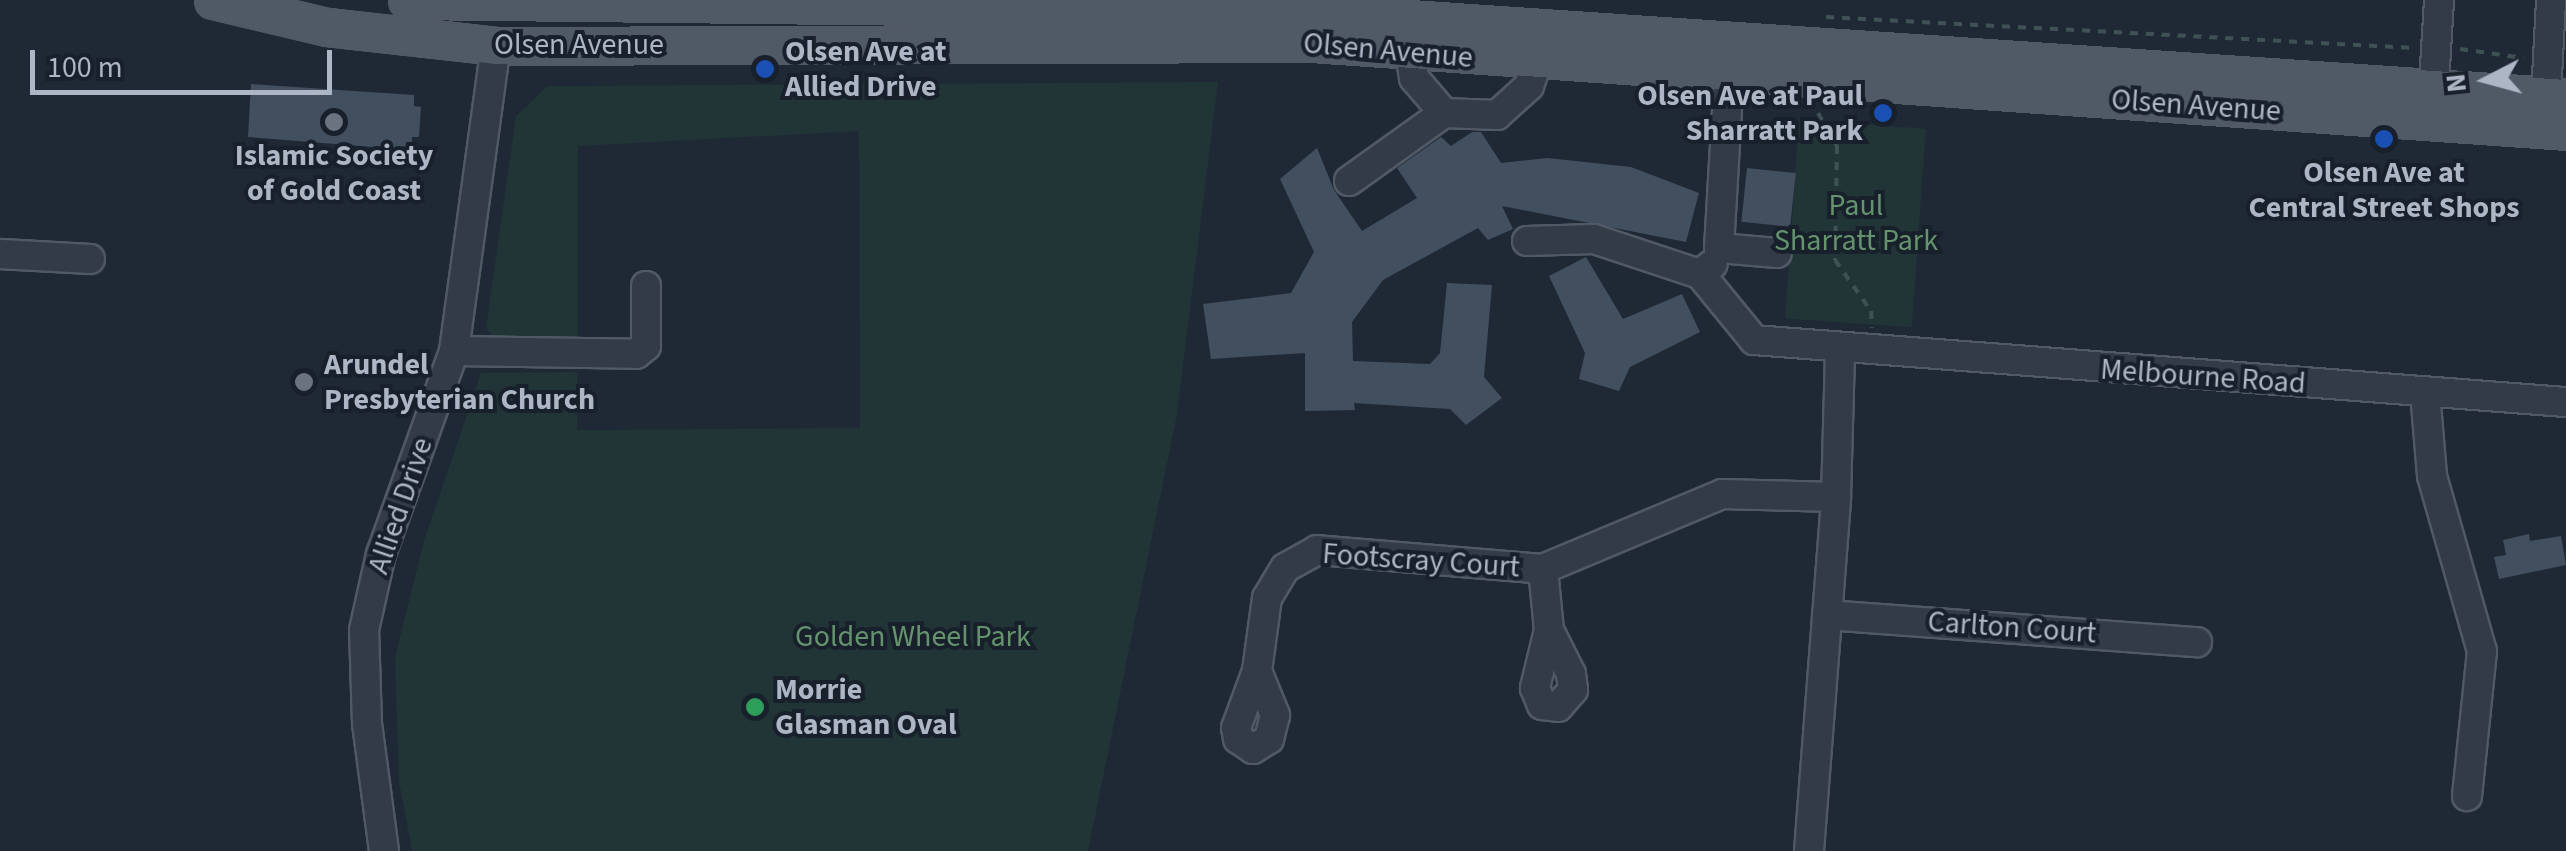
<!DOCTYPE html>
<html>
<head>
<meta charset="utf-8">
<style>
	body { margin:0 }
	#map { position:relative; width:2566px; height:851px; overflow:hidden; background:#1f2936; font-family:"Source Sans 3",sans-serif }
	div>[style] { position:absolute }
	.green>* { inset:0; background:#213537; transform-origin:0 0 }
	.building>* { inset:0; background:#424f5e; transform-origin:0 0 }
	.path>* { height:4px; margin-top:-2px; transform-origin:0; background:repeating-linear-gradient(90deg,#3e5254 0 8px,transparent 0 16px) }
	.roads { filter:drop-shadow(2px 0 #505965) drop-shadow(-2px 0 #505965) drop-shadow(0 2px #505965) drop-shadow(0 -2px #505965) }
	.minor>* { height:28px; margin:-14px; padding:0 14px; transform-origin:14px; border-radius:14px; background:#323b46 }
	.major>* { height:35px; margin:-17.5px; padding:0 17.5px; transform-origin:17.5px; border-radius:17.5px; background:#505a67 }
	.dots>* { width:28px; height:28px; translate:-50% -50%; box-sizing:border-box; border:5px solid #18202b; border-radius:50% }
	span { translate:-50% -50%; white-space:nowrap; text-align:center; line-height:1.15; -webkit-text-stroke:8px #18202b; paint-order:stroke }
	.street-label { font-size:30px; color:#acb6c4 }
	.poi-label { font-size:30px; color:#acb6c4; font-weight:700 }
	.left { translate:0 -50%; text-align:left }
	.right { translate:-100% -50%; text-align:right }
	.park-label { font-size:30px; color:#64936d }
	.north { position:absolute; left:2436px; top:30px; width:100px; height:100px; -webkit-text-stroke:8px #18202b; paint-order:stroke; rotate:264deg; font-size:28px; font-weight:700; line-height:40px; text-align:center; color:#acb6c4 }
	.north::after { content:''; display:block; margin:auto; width:35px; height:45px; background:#acb6c4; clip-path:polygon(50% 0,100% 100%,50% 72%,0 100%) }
	.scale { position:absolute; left:30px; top:50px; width:302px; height:45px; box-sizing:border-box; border:5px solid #acb6c4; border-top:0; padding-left:12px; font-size:30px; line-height:35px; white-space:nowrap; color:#acb6c4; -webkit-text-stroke:8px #18202b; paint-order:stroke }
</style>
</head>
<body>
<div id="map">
	<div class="green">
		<div style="clip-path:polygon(1218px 82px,1177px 414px,1088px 851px,412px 851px,399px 781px,395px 658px,424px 541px,481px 373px,577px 372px,577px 430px,860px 428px,859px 131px,578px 146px,578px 341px,497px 341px,486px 328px,516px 116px,548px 86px)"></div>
		<div style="left:1799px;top:120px;width:127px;height:199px;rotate:4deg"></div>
	</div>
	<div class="building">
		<div style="clip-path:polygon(251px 84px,414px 95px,414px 106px,421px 107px,419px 137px,412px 137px,412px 148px,385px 148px,248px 137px)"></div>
		<div style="clip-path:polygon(1472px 132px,1481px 132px,1501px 163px,1547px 158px,1631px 167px,1699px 193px,1686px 242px,1502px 206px,1513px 229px,1488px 240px,1478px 228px,1383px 280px,1352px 322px,1353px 361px,1430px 364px,1440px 353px,1447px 283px,1492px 285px,1484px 377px,1502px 398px,1466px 425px,1450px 409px,1354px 403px,1355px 410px,1305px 411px,1305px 353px,1211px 359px,1203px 304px,1291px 293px,1314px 252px,1280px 179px,1317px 148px,1334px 190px,1362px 231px,1417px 198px,1397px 168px,1441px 137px,1451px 146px)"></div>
		<div style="left:1747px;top:168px;width:49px;height:54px;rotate:6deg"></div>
		<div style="clip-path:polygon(1586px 257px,1623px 319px,1682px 294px,1700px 332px,1630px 367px,1619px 391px,1579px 379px,1585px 353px,1549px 276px)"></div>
		<div style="clip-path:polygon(2529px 534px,2530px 541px,2561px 536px,2566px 565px,2499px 579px,2494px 557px,2506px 555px,2503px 540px)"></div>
	</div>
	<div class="path">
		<div style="left:1826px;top:17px;width:590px;rotate:3.01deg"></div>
		<div style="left:2460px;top:49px;width:64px;rotate:8.1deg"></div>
		<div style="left:1818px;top:113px;width:38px;rotate:60deg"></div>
		<div style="left:1837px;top:146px;width:114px;rotate:91deg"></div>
		<div style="left:1835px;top:260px;width:62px;rotate:54.8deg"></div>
		<div style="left:1871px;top:311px;width:17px;rotate:87deg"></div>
	</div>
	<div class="roads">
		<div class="minor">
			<div style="left:1729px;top:75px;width:173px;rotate:93.3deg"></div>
			<div style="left:1719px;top:248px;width:58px;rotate:4.9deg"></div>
			<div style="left:2434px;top:84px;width:84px;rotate:-86.6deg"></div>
			<div style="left:2546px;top:96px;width:96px;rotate:-87deg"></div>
			<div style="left:1444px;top:113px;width:53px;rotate:2.2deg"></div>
			<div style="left:1497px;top:115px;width:43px;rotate:-42.2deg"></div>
			<div style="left:1529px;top:86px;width:24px;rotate:-71deg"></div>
			<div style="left:1349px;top:181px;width:117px;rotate:-35.6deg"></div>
			<div style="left:1444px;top:113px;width:46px;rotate:-130.6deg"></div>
			<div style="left:1414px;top:78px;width:24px;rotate:-99deg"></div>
			<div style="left:1527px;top:241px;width:67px;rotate:-1.7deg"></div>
			<div style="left:1594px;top:239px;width:112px;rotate:18.3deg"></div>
			<div style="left:1700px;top:274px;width:16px;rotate:-38deg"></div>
			<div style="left:0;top:254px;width:90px;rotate:3.2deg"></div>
			<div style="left:1700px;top:274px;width:85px;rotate:50.7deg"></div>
			<div style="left:1754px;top:340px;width:814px;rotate:4.37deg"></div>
			<div style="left:454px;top:351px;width:182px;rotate:0.9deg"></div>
			<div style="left:636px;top:354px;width:13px;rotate:-39deg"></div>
			<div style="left:646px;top:346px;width:60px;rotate:-90deg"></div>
			<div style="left:2425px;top:392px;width:84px;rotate:85.2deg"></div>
			<div style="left:2432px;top:476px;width:182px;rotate:74.1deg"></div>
			<div style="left:2482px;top:651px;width:146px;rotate:95.9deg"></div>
			<div style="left:1543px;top:569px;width:61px;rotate:84.4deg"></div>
			<div style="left:1549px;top:630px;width:60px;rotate:103.6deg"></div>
			<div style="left:1535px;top:688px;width:18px;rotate:68deg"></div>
			<div style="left:1542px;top:705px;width:16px;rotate:7deg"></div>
			<div style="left:1558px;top:707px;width:23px;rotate:-49deg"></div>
			<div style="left:1573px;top:690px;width:16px;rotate:-97deg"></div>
			<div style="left:1571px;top:674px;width:49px;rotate:-116.6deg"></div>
			<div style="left:1827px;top:615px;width:371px;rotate:4.2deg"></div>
			<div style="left:1257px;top:671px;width:48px;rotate:67.8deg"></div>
			<div style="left:1275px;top:715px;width:25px;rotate:104deg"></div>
			<div style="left:1269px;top:739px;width:19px;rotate:148deg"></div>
			<div style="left:1253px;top:749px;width:18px;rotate:-146deg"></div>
			<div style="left:1238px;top:739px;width:11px;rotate:-100deg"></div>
			<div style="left:1236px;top:728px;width:61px;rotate:-69.8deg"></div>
			<div style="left:1257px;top:671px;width:74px;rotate:-82.2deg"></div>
			<div style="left:1267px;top:598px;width:35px;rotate:-59deg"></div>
			<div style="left:1285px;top:568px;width:37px;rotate:-29deg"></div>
			<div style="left:1317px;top:550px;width:227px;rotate:4.8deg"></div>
			<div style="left:1543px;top:569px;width:194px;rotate:-22.7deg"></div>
			<div style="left:1722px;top:494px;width:114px;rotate:1.5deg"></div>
			<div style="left:384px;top:851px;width:128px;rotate:-97.6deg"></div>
			<div style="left:367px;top:724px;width:94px;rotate:-91.8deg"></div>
			<div style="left:364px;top:630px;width:78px;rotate:-77.4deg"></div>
			<div style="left:381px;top:554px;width:216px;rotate:-70.2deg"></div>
			<div style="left:454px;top:351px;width:308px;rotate:-82.2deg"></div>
			<div style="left:1809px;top:851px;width:355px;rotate:-85.6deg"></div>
			<div style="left:1836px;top:497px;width:145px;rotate:-88.4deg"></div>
		</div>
		<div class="major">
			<div style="left:213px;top:0;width:117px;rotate:13.3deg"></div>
			<div style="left:327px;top:27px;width:170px;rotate:6.4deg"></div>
			<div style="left:496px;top:46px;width:816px;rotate:-0.21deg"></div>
			<div style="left:1312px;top:43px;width:1257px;rotate:4.01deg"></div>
			<div style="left:407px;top:0;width:869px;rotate:0.66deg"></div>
			<div style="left:1276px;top:10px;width:1293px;rotate:3.86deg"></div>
		</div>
	</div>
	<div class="dots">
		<div style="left:765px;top:69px;background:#1a4fb4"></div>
		<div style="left:1883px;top:113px;background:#1a4fb4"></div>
		<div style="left:334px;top:122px;background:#6b7280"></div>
		<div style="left:2384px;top:139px;background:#1a4fb4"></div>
		<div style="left:304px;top:382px;background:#6b7280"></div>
		<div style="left:755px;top:707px;background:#2e9e5b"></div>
	</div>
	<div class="street-label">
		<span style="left:579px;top:45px">Olsen Avenue</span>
		<span style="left:1388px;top:51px;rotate:5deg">Olsen Avenue</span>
		<span style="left:2196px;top:106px;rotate:4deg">Olsen Avenue</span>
		<span style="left:2203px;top:377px;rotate:4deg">Melbourne Road</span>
		<span style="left:401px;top:506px;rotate:-71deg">Allied Drive</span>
		<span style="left:1421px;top:561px;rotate:4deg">Footscray Court</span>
		<span style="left:2012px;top:628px;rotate:4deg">Carlton Court</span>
	</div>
	<div class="poi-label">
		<span class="left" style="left:785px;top:69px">Olsen Ave at<br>Allied Drive</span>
		<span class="right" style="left:1863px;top:113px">Olsen Ave at Paul<br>Sharratt Park</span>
		<span style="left:334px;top:173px">Islamic Society<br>of Gold Coast</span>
		<span style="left:2384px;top:190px">Olsen Ave at<br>Central Street Shops</span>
		<span class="left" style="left:324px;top:382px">Arundel<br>Presbyterian Church</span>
		<span class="left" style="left:775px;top:707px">Morrie<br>Glasman Oval</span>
	</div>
	<div class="park-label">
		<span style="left:1856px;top:223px">Paul<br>Sharratt Park</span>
		<span style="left:913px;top:637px">Golden Wheel Park</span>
	</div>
	<div class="north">N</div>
	<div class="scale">100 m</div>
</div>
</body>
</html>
